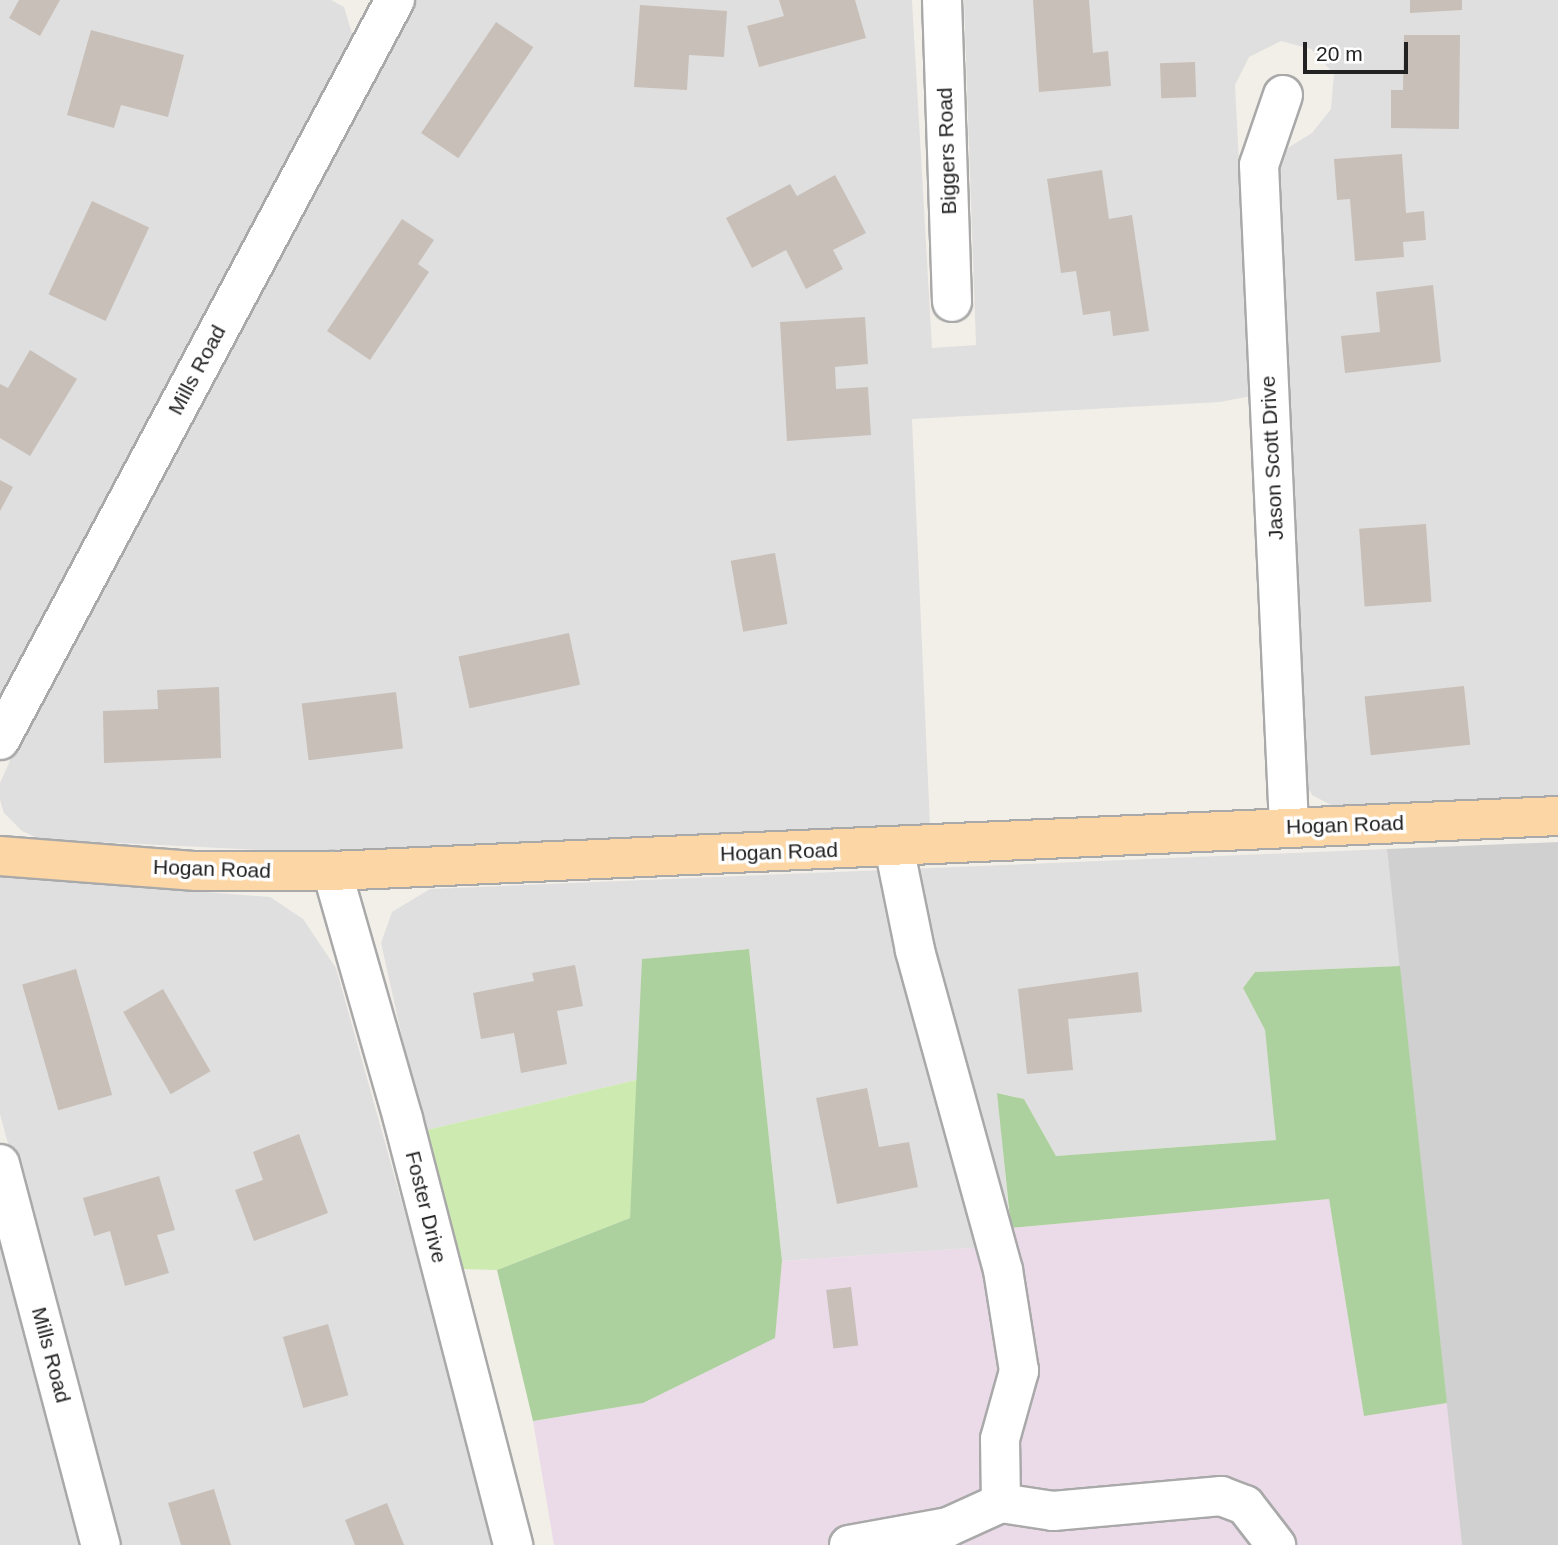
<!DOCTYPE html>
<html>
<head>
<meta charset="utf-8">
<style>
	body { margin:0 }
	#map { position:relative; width:1558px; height:1545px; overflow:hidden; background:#f2efe9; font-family:Arial,sans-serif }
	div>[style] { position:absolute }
	.residential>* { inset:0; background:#e0dfdf }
	.industrial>* { inset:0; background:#ebdbe8 }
	.religious>* { inset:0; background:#d0d0d0 }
	.grass>* { inset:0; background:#cdebb0 }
	.forest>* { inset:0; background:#add19e }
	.building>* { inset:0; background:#c7bfb8; transform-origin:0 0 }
	.roads { filter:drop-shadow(2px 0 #a9a9a9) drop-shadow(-2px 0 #a9a9a9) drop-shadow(0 2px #a9a9a9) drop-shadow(0 -2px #a9a9a9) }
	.minor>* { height:38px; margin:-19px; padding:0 19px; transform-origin:19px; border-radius:19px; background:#fff }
	.major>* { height:38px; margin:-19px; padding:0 19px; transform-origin:19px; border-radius:19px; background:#fcd6a4 }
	span { translate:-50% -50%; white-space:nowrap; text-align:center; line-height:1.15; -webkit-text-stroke:7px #fff; paint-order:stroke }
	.street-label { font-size:21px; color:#222 }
	.scale { position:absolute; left:1303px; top:42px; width:105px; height:32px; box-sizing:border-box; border:4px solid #222; border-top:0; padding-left:9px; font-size:21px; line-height:24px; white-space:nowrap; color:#222; -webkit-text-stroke:5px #fff; paint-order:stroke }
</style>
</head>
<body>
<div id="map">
	<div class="residential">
		<div style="clip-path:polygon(0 0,331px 0,344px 7px,353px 37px,346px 63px,0 710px)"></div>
		<div style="clip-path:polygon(416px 0,912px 0,932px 348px,976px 345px,964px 0,1558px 0,1558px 799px,1335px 807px,1312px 795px,1301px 774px,1272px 179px,1286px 149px,1312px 133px,1331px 109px,1334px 74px,1311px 49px,1281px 41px,1249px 57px,1235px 85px,1251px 396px,1220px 402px,912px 419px,930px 826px,302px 852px,39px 839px,22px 831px,4px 813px,0 800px,0 783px,17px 745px)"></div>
		<div style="clip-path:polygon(1387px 849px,1400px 966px,1255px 972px,1243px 988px,1265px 1030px,1277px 1140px,1056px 1156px,1024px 1099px,998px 1093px,1010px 1228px,985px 1247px,782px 1261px,749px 949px,643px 959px,640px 1079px,423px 1131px,381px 943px,392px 912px,430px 889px)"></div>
		<div style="clip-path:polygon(0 876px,270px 897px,303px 919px,336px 968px,498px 1545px,116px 1545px,0 1114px)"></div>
		<div style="clip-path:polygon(0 1243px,79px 1545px,0 1545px)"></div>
	</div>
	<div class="industrial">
		<div style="clip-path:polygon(1329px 1199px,1364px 1415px,1447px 1403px,1462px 1545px,554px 1545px,533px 1421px,643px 1403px,774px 1338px,782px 1261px,985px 1247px,1011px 1228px)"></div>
	</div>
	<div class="religious">
		<div style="clip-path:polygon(1558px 842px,1558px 1545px,1462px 1545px,1387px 849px)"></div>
	</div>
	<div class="grass">
		<div style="clip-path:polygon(640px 1079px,630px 1218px,497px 1270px,462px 1269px,423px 1131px)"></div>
	</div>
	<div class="forest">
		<div style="clip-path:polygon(749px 949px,782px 1261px,775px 1338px,643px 1403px,533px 1421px,497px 1270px,630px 1218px,642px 959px)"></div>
		<div style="clip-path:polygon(1400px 966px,1447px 1403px,1364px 1416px,1329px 1199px,1011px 1228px,997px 1093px,1024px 1099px,1056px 1156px,1276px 1140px,1265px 1030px,1243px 988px,1255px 972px)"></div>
	</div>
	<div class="building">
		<div style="clip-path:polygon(19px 0,60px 0,40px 36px,9px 18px)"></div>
		<div style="clip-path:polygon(779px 0,855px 0,866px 38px,759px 67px,747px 26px,784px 16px)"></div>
		<div style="clip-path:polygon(1033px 0,1089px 0,1093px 53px,1108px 51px,1111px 86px,1039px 92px)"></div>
		<div style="clip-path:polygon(1410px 0,1462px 0,1462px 10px,1410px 13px)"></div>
		<div style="clip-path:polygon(640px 5px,727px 11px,724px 57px,689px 55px,687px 90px,634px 87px)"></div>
		<div style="left:496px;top:22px;width:45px;height:134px;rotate:34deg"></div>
		<div style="clip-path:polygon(91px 30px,184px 55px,168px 117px,121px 105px,114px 128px,67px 115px)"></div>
		<div style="clip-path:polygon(1404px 35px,1460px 35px,1459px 129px,1391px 128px,1391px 90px,1403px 90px)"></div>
		<div style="left:1195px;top:62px;width:35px;height:35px;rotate:88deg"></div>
		<div style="clip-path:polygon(1402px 154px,1406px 213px,1424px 211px,1426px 240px,1403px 242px,1404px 257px,1355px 261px,1350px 199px,1337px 200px,1334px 159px)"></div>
		<div style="clip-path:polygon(1102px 170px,1109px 219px,1132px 215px,1149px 331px,1113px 336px,1110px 311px,1083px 315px,1076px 271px,1061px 273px,1047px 179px)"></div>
		<div style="clip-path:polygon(835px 175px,866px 233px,833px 250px,843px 269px,806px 289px,786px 250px,752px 268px,726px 218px,790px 184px,797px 196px)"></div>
		<div style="left:92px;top:201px;width:63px;height:103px;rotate:25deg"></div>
		<div style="clip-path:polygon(402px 219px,434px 240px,418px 264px,429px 272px,370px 360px,327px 331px)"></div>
		<div style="clip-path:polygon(1433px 285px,1441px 362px,1345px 373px,1341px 336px,1380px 332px,1376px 292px)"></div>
		<div style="clip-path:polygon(865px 317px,868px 364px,835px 367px,836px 389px,868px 387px,871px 435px,787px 441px,780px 322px)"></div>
		<div style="clip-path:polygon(30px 350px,77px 379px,30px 456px,0 438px,0 384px,8px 388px)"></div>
		<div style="clip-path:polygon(0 480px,13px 487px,0 511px)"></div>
		<div style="left:1426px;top:524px;width:78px;height:67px;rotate:86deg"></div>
		<div style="left:775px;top:553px;width:72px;height:45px;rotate:80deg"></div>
		<div style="left:569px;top:633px;width:53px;height:113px;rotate:78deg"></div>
		<div style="left:1464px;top:686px;width:59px;height:100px;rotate:84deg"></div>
		<div style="clip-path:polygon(219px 687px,221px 758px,104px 763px,103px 711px,158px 709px,157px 690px)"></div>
		<div style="left:396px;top:692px;width:57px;height:95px;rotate:83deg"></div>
		<div style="clip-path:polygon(575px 965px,583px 1006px,557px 1011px,567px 1064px,521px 1073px,514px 1033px,481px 1039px,473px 993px,534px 981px,532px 973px)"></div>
		<div style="left:76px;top:969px;width:131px;height:56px;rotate:74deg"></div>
		<div style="clip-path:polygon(1138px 972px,1142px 1012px,1068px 1019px,1073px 1070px,1027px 1074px,1018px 989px)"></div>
		<div style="left:163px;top:989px;width:95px;height:46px;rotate:60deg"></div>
		<div style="clip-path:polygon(867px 1088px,879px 1147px,909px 1142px,918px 1187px,837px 1204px,816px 1098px)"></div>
		<div style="clip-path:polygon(299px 1134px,328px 1213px,254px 1241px,235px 1190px,263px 1180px,253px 1152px)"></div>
		<div style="clip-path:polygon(159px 1176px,175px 1230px,157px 1235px,169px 1273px,125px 1286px,110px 1231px,94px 1236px,83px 1198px)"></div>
		<div style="left:851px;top:1287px;width:59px;height:25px;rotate:83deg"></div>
		<div style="left:328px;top:1324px;width:74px;height:47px;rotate:74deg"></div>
		<div style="clip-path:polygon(214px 1489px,231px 1545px,181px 1545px,168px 1503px)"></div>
		<div style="clip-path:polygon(387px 1503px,404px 1545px,355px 1545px,345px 1520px)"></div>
	</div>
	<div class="roads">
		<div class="minor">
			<div style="left:942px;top:0;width:302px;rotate:88.1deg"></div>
			<div style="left:1283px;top:95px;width:74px;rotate:108.9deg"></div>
			<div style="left:1259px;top:165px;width:662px;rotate:87.4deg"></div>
			<div style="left:0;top:740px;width:839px;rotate:-61.91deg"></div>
			<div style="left:332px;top:871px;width:258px;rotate:74deg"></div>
			<div style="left:403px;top:1119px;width:440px;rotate:75.5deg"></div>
			<div style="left:0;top:1164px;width:394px;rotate:75.2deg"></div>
			<div style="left:1001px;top:1503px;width:53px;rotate:8.7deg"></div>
			<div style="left:1053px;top:1511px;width:169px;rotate:-5.1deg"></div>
			<div style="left:1221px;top:1496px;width:26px;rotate:21deg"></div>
			<div style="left:1245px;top:1505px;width:51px;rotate:52.2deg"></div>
			<div style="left:849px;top:1545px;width:101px;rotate:-10.3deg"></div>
			<div style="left:948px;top:1527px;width:58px;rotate:-24.4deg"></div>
			<div style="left:1001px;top:1503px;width:64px;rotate:-90.9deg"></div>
			<div style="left:1000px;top:1439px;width:71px;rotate:-74.4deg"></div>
			<div style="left:1019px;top:1371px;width:102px;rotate:-99deg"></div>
			<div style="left:1003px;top:1270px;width:332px;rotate:-105.4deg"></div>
			<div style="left:915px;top:950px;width:105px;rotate:-101.5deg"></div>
		</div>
		<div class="major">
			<div style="left:0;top:856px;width:197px;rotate:4.4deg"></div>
			<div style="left:196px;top:871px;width:136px"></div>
			<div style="left:332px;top:871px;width:1227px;rotate:-2.57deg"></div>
		</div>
	</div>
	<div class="street-label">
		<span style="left:947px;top:151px;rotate:-92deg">Biggers Road</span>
		<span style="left:197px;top:370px;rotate:-62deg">Mills Road</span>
		<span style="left:1272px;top:458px;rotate:-93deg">Jason Scott Drive</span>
		<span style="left:1345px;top:825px;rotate:-2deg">Hogan Road</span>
		<span style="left:779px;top:852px;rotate:-2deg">Hogan Road</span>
		<span style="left:212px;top:869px;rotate:2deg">Hogan Road</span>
		<span style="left:426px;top:1207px;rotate:76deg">Foster Drive</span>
		<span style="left:51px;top:1355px;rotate:75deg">Mills Road</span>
	</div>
	<div class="scale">20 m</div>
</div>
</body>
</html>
